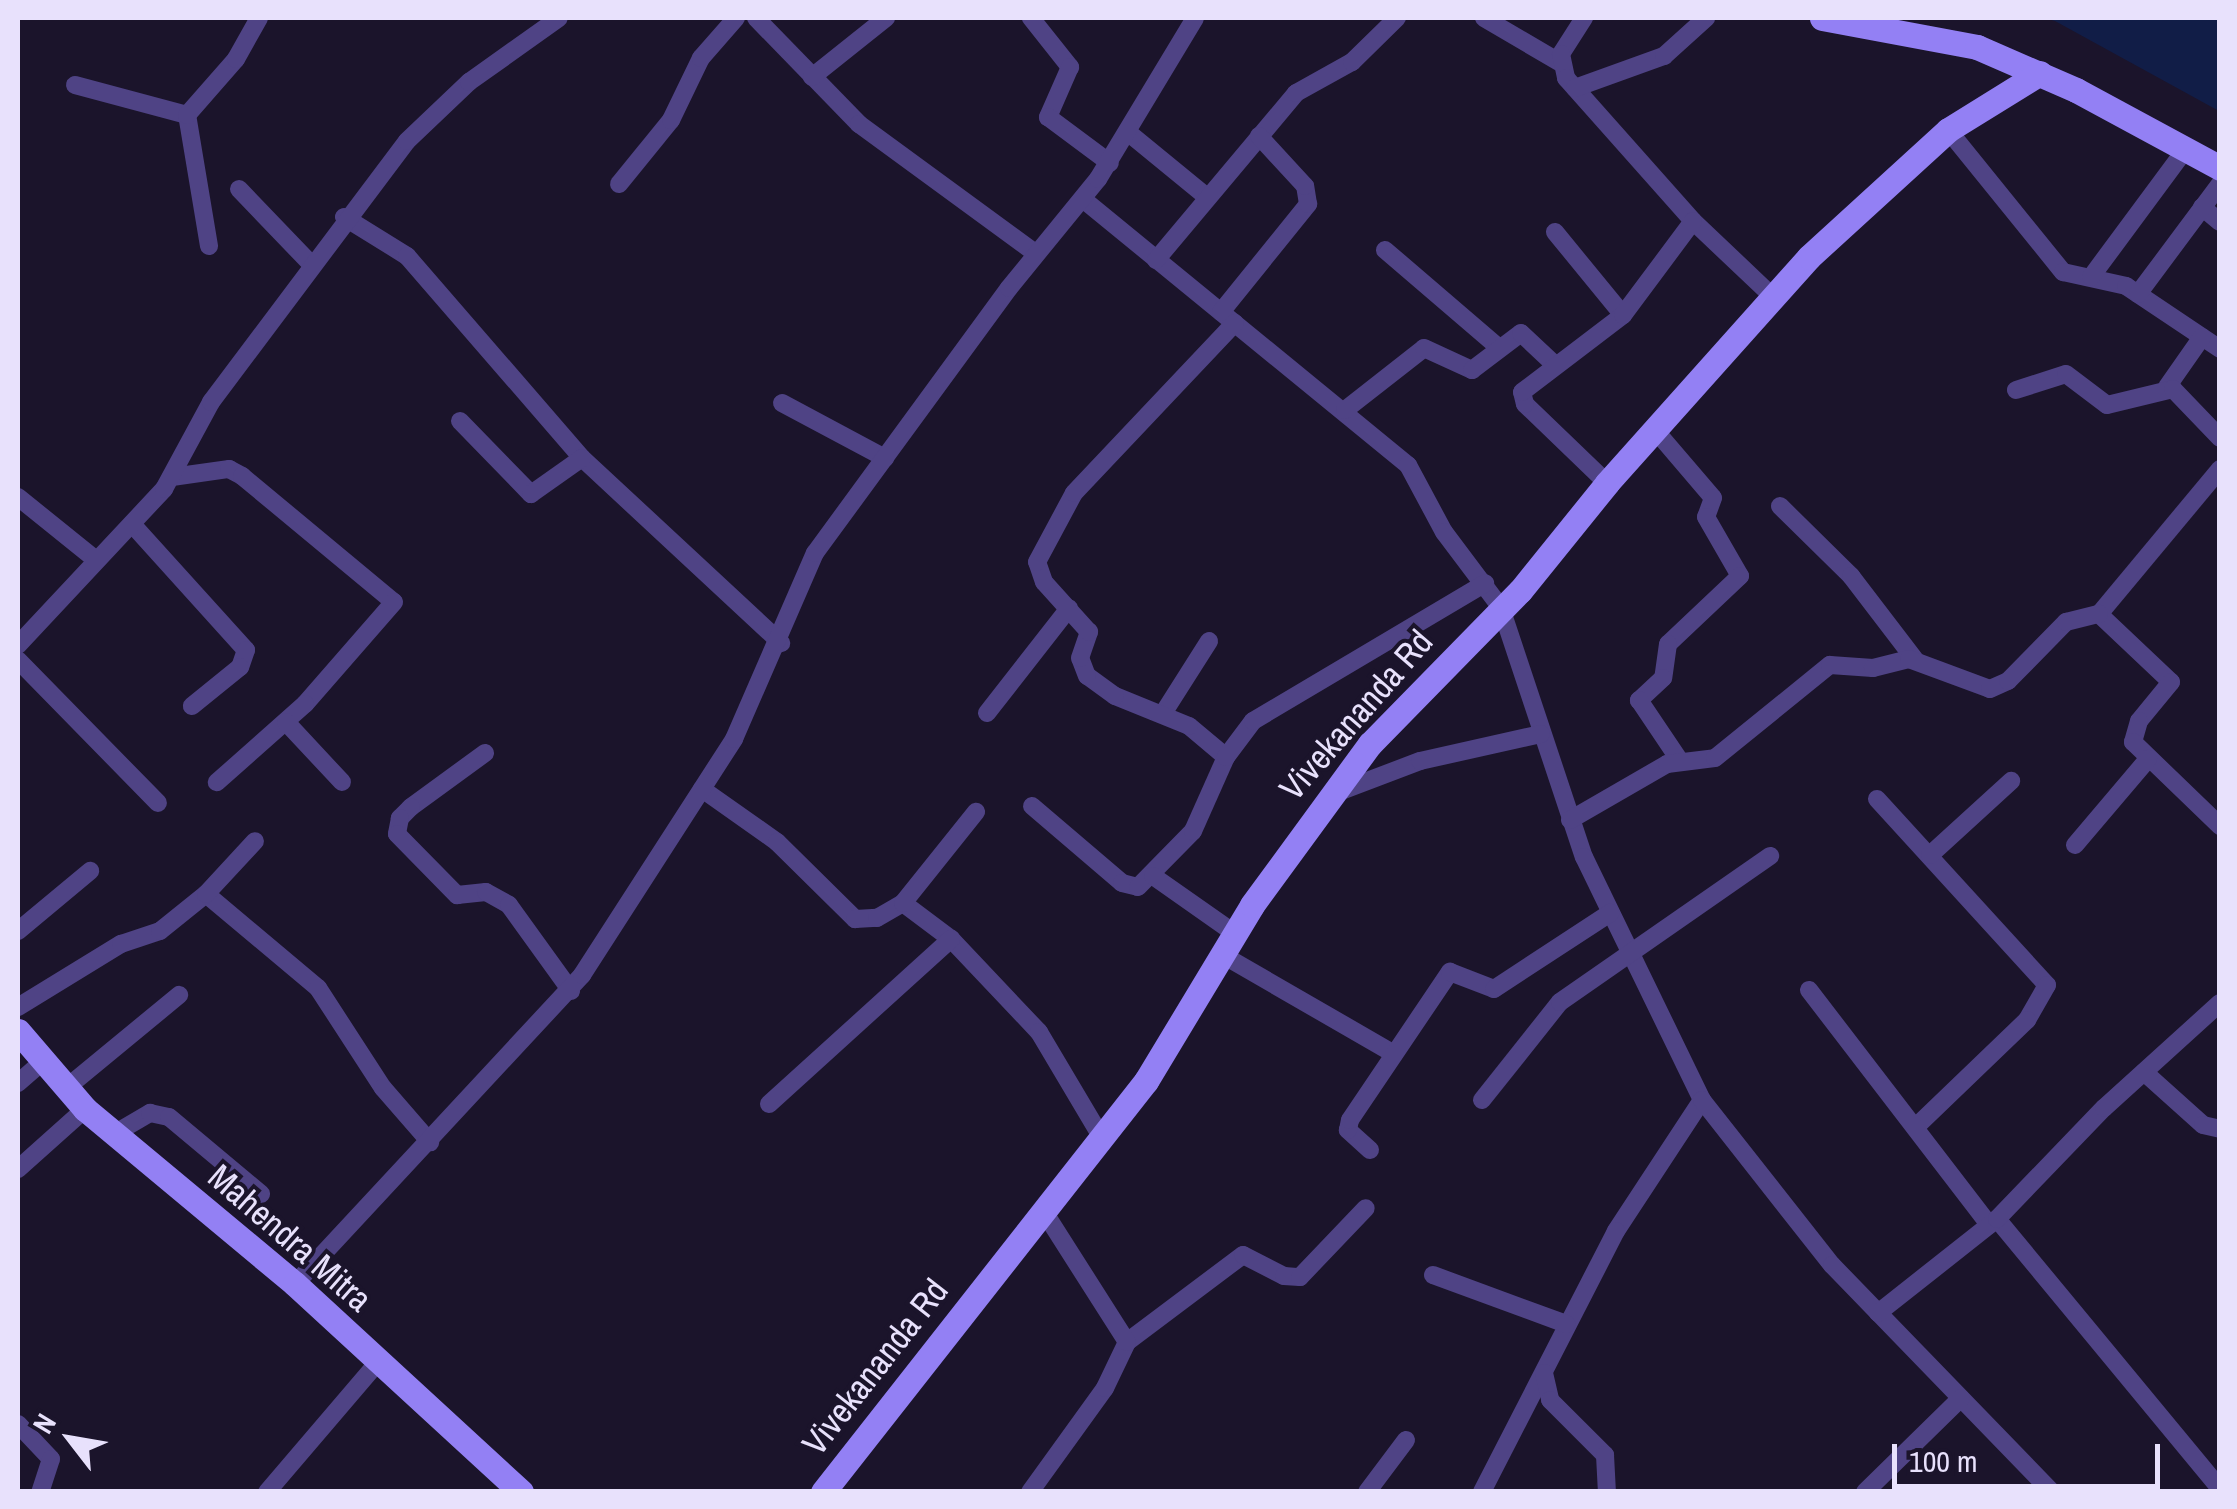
<!DOCTYPE html>
<html>
<head>
<meta charset="utf-8">
<style>
	body { margin:0 }
	#map { position:relative; width:2237px; height:1509px; overflow:hidden; background:#1b142b; font-family:"Archivo Narrow",sans-serif }
	div>[style] { position:absolute }
	.water>* { inset:0; background:#111d47 }
	.street>* { height:18px; margin:-9px; padding:0 9px; transform-origin:9px; border-radius:9px; background:#4f4385 }
	.secondary>* { height:25px; margin:-12.5px; padding:0 12.5px; transform-origin:12.5px; border-radius:12.5px; background:#9380f4 }
	span { translate:-50% -50%; white-space:nowrap; text-align:center; line-height:1.15; -webkit-text-stroke:8px #1b142b; paint-order:stroke }
	.street-label { font-size:35px; color:#e8e1fc }
	.frame { position:absolute; inset:0; border:20px solid #e8e1fc; pointer-events:none }
	.north { position:absolute; left:20px; top:1389px; width:100px; height:100px; -webkit-text-stroke:8px #1b142b; paint-order:stroke; rotate:301deg; font-size:28px; font-weight:700; line-height:40px; text-align:center; color:#e8e1fc }
	.north::after { content:''; display:block; margin:auto; width:35px; height:45px; background:#e8e1fc; clip-path:polygon(50% 0,100% 100%,50% 72%,0 100%) }
	.scale { position:absolute; left:1892px; top:1444px; width:268px; height:45px; box-sizing:border-box; border:5px solid #e8e1fc; border-top:0; padding-left:12px; font-size:30px; line-height:35px; white-space:nowrap; color:#e8e1fc; -webkit-text-stroke:8px #1b142b; paint-order:stroke }
</style>
</head>
<body>
<div id="map">
	<div class="water">
		<div style="clip-path:polygon(2045px 18px,2219px 18px,2219px 111px,2055px 21px)"></div>
	</div>
	<div class="street">
		<div style="left:756px;top:18px;width:148px;rotate:45.8deg"></div>
		<div style="left:859px;top:124px;width:218px;rotate:36.2deg"></div>
		<div style="left:1031px;top:18px;width:63px;rotate:51.5deg"></div>
		<div style="left:1070px;top:67px;width:55px;rotate:113.7deg"></div>
		<div style="left:1048px;top:117px;width:77px;rotate:36.6deg"></div>
		<div style="left:1484px;top:18px;width:87px;rotate:30.4deg"></div>
		<div style="left:1584px;top:18px;width:43px;rotate:122.6deg"></div>
		<div style="left:1561px;top:54px;width:25px;rotate:78deg"></div>
		<div style="left:1566px;top:78px;width:191px;rotate:48.4deg"></div>
		<div style="left:1693px;top:221px;width:112px;rotate:43.5deg"></div>
		<div style="left:812px;top:77px;width:95px;rotate:-38.6deg"></div>
		<div style="left:75px;top:85px;width:116px;rotate:15deg"></div>
		<div style="left:1575px;top:88px;width:95px;rotate:-19.8deg"></div>
		<div style="left:1664px;top:56px;width:57px;rotate:-42.1deg"></div>
		<div style="left:1948px;top:130px;width:183px;rotate:51deg"></div>
		<div style="left:2063px;top:272px;width:65px;rotate:12.5deg"></div>
		<div style="left:2126px;top:286px;width:113px;rotate:33.8deg"></div>
		<div style="left:1130px;top:134px;width:99px;rotate:39.3deg"></div>
		<div style="left:619px;top:184px;width:82px;rotate:-50.9deg"></div>
		<div style="left:671px;top:120px;width:69px;rotate:-64.2deg"></div>
		<div style="left:701px;top:58px;width:53px;rotate:-48.8deg"></div>
		<div style="left:239px;top:189px;width:103px;rotate:46.2deg"></div>
		<div style="left:1084px;top:200px;width:419px;rotate:39.3deg"></div>
		<div style="left:1408px;top:465px;width:76px;rotate:61.8deg"></div>
		<div style="left:1444px;top:532px;width:95px;rotate:53.1deg"></div>
		<div style="left:1501px;top:608px;width:262px;rotate:71.6deg"></div>
		<div style="left:1584px;top:857px;width:270px;rotate:64.1deg"></div>
		<div style="left:1702px;top:1100px;width:157px;rotate:123.3deg"></div>
		<div style="left:1616px;top:1231px;width:293px;rotate:117.2deg"></div>
		<div style="left:2202px;top:207px;width:23px;rotate:40deg"></div>
		<div style="left:344px;top:217px;width:74px;rotate:31.8deg"></div>
		<div style="left:407px;top:256px;width:267px;rotate:49.1deg"></div>
		<div style="left:582px;top:458px;width:272px;rotate:42.9deg"></div>
		<div style="left:1555px;top:232px;width:107px;rotate:50.7deg"></div>
		<div style="left:209px;top:246px;width:133px;rotate:-99.5deg"></div>
		<div style="left:187px;top:115px;width:74px;rotate:-48.8deg"></div>
		<div style="left:236px;top:59px;width:47px;rotate:-60.7deg"></div>
		<div style="left:1385px;top:250px;width:149px;rotate:40.6deg"></div>
		<div style="left:1156px;top:260px;width:218px;rotate:-50deg"></div>
		<div style="left:1296px;top:93px;width:64px;rotate:-29deg"></div>
		<div style="left:1352px;top:62px;width:63px;rotate:-44.4deg"></div>
		<div style="left:2091px;top:277px;width:158px;rotate:-53.5deg"></div>
		<div style="left:2138px;top:294px;width:137px;rotate:-53.3deg"></div>
		<div style="left:1221px;top:312px;width:139px;rotate:-51.1deg"></div>
		<div style="left:1308px;top:204px;width:18px;rotate:-99deg"></div>
		<div style="left:1305px;top:186px;width:68px;rotate:-132.6deg"></div>
		<div style="left:2167px;top:387px;width:61px;rotate:-55deg"></div>
		<div style="left:2016px;top:390px;width:52px;rotate:-17.7deg"></div>
		<div style="left:2066px;top:374px;width:51px;rotate:37.1deg"></div>
		<div style="left:2107px;top:405px;width:68px;rotate:-13.6deg"></div>
		<div style="left:2173px;top:389px;width:68px;rotate:46.2deg"></div>
		<div style="left:782px;top:403px;width:117px;rotate:28.1deg"></div>
		<div style="left:1345px;top:410px;width:100px;rotate:-38.1deg"></div>
		<div style="left:1424px;top:348px;width:53px;rotate:24.6deg"></div>
		<div style="left:1472px;top:370px;width:61px;rotate:-37.1deg"></div>
		<div style="left:1521px;top:333px;width:44px;rotate:43.2deg"></div>
		<div style="left:460px;top:421px;width:102px;rotate:45.8deg"></div>
		<div style="left:531px;top:494px;width:62px;rotate:-35.2deg"></div>
		<div style="left:1655px;top:430px;width:89px;rotate:49.5deg"></div>
		<div style="left:1713px;top:498px;width:20px;rotate:110deg"></div>
		<div style="left:1706px;top:517px;width:68px;rotate:60deg"></div>
		<div style="left:1740px;top:576px;width:99px;rotate:136.6deg"></div>
		<div style="left:1668px;top:644px;width:34px;rotate:98deg"></div>
		<div style="left:1663px;top:678px;width:33px;rotate:137deg"></div>
		<div style="left:1639px;top:700px;width:73px;rotate:56.1deg"></div>
		<div style="left:2220px;top:469px;width:189px;rotate:129.8deg"></div>
		<div style="left:2099px;top:614px;width:99px;rotate:43.4deg"></div>
		<div style="left:2171px;top:682px;width:50px;rotate:129.4deg"></div>
		<div style="left:2139px;top:721px;width:22px;rotate:106deg"></div>
		<div style="left:2133px;top:742px;width:121px;rotate:44deg"></div>
		<div style="left:172px;top:477px;width:58px;rotate:-8deg"></div>
		<div style="left:229px;top:469px;width:15px;rotate:28deg"></div>
		<div style="left:242px;top:476px;width:197px;rotate:39.7deg"></div>
		<div style="left:394px;top:602px;width:135px;rotate:131.1deg"></div>
		<div style="left:305px;top:704px;width:118px;rotate:138.4deg"></div>
		<div style="left:1607px;top:483px;width:114px;rotate:-136.1deg"></div>
		<div style="left:1525px;top:404px;width:12px;rotate:-104deg"></div>
		<div style="left:1522px;top:392px;width:127px;rotate:-37.3deg"></div>
		<div style="left:1623px;top:315px;width:117px;rotate:-53.3deg"></div>
		<div style="left:18px;top:497px;width:100px;rotate:38.9deg"></div>
		<div style="left:1780px;top:506px;width:100px;rotate:44.6deg"></div>
		<div style="left:1851px;top:576px;width:107px;rotate:52.6deg"></div>
		<div style="left:132px;top:524px;width:170px;rotate:47.9deg"></div>
		<div style="left:246px;top:650px;width:18px;rotate:109deg"></div>
		<div style="left:240px;top:667px;width:62px;rotate:140.9deg"></div>
		<div style="left:18px;top:645px;width:214px;rotate:-46.9deg"></div>
		<div style="left:164px;top:489px;width:99px;rotate:-61.6deg"></div>
		<div style="left:211px;top:402px;width:326px;rotate:-53.1deg"></div>
		<div style="left:407px;top:141px;width:86px;rotate:-43.6deg"></div>
		<div style="left:469px;top:82px;width:110px;rotate:-35.4deg"></div>
		<div style="left:18px;top:660px;width:200px;rotate:45.6deg"></div>
		<div style="left:1164px;top:712px;width:84px;rotate:-57.6deg"></div>
		<div style="left:987px;top:713px;width:133px;rotate:-52deg"></div>
		<div style="left:286px;top:722px;width:82px;rotate:47deg"></div>
		<div style="left:485px;top:753px;width:92px;rotate:143.9deg"></div>
		<div style="left:411px;top:807px;width:16px;rotate:135deg"></div>
		<div style="left:400px;top:818px;width:16px;rotate:101deg"></div>
		<div style="left:397px;top:834px;width:86px;rotate:45.5deg"></div>
		<div style="left:457px;top:895px;width:29px;rotate:-6deg"></div>
		<div style="left:486px;top:892px;width:26px;rotate:29deg"></div>
		<div style="left:509px;top:905px;width:106px;rotate:54.2deg"></div>
		<div style="left:1226px;top:757px;width:48px;rotate:-140deg"></div>
		<div style="left:1189px;top:726px;width:80px;rotate:-157.9deg"></div>
		<div style="left:1115px;top:696px;width:34px;rotate:-144deg"></div>
		<div style="left:1087px;top:676px;width:19px;rotate:-111deg"></div>
		<div style="left:1080px;top:658px;width:28px;rotate:-71deg"></div>
		<div style="left:1089px;top:632px;width:67px;rotate:-132deg"></div>
		<div style="left:1044px;top:582px;width:21px;rotate:-109deg"></div>
		<div style="left:1037px;top:562px;width:78px;rotate:-61.8deg"></div>
		<div style="left:1074px;top:493px;width:234px;rotate:-46.6deg"></div>
		<div style="left:702px;top:789px;width:92px;rotate:35.2deg"></div>
		<div style="left:777px;top:842px;width:110px;rotate:44.6deg"></div>
		<div style="left:855px;top:919px;width:22px;rotate:-3deg"></div>
		<div style="left:877px;top:918px;width:30px;rotate:-30deg"></div>
		<div style="left:903px;top:903px;width:60px;rotate:36.9deg"></div>
		<div style="left:951px;top:939px;width:128px;rotate:46.6deg"></div>
		<div style="left:1039px;top:1032px;width:123px;rotate:59.3deg"></div>
		<div style="left:1333px;top:794px;width:93px;rotate:-20.8deg"></div>
		<div style="left:1420px;top:761px;width:124px;rotate:-12.6deg"></div>
		<div style="left:1877px;top:799px;width:252px;rotate:47.6deg"></div>
		<div style="left:2047px;top:985px;width:40px;rotate:119.7deg"></div>
		<div style="left:2027px;top:1020px;width:153px;rotate:136.1deg"></div>
		<div style="left:1032px;top:806px;width:118px;rotate:40.5deg"></div>
		<div style="left:1122px;top:883px;width:16px;rotate:14deg"></div>
		<div style="left:1138px;top:887px;width:78px;rotate:-45.5deg"></div>
		<div style="left:1193px;top:831px;width:81px;rotate:-66deg"></div>
		<div style="left:1226px;top:757px;width:45px;rotate:-53.1deg"></div>
		<div style="left:1253px;top:721px;width:270px;rotate:-30.7deg"></div>
		<div style="left:1570px;top:820px;width:112px;rotate:-30deg"></div>
		<div style="left:1667px;top:764px;width:48px;rotate:-7.1deg"></div>
		<div style="left:1715px;top:758px;width:148px;rotate:-39deg"></div>
		<div style="left:1830px;top:665px;width:43px;rotate:4deg"></div>
		<div style="left:1873px;top:668px;width:37px;rotate:-14deg"></div>
		<div style="left:1909px;top:659px;width:86px;rotate:20.3deg"></div>
		<div style="left:1990px;top:689px;width:20px;rotate:-24deg"></div>
		<div style="left:2008px;top:681px;width:83px;rotate:-45.5deg"></div>
		<div style="left:2066px;top:622px;width:34px;rotate:-14deg"></div>
		<div style="left:2075px;top:845px;width:113px;rotate:-49.7deg"></div>
		<div style="left:1930px;top:855px;width:110px;rotate:-42.4deg"></div>
		<div style="left:1153px;top:876px;width:99px;rotate:35.1deg"></div>
		<div style="left:206px;top:894px;width:146px;rotate:40deg"></div>
		<div style="left:318px;top:988px;width:119px;rotate:57deg"></div>
		<div style="left:383px;top:1088px;width:72px;rotate:49deg"></div>
		<div style="left:903px;top:903px;width:117px;rotate:-51.3deg"></div>
		<div style="left:18px;top:931px;width:94px;rotate:-39.8deg"></div>
		<div style="left:1221px;top:954px;width:200px;rotate:30deg"></div>
		<div style="left:1809px;top:990px;width:296px;rotate:52.5deg"></div>
		<div style="left:18px;top:1007px;width:121px;rotate:-31.5deg"></div>
		<div style="left:121px;top:944px;width:41px;rotate:-18.4deg"></div>
		<div style="left:160px;top:931px;width:59px;rotate:-38.8deg"></div>
		<div style="left:206px;top:894px;width:72px;rotate:-47.2deg"></div>
		<div style="left:2144px;top:1072px;width:79px;rotate:41.9deg"></div>
		<div style="left:2203px;top:1125px;width:17px;rotate:13deg"></div>
		<div style="left:18px;top:1083px;width:32px;rotate:-41deg"></div>
		<div style="left:65px;top:1089px;width:148px;rotate:-39.5deg"></div>
		<div style="left:1482px;top:1100px;width:125px;rotate:-51.5deg"></div>
		<div style="left:1560px;top:1002px;width:256px;rotate:-34.8deg"></div>
		<div style="left:1702px;top:1100px;width:210px;rotate:51.8deg"></div>
		<div style="left:1832px;top:1265px;width:316px;rotate:45.9deg"></div>
		<div style="left:769px;top:1104px;width:246px;rotate:-42.2deg"></div>
		<div style="left:114px;top:1134px;width:42px;rotate:-30.3deg"></div>
		<div style="left:150px;top:1113px;width:19px;rotate:12deg"></div>
		<div style="left:169px;top:1117px;width:120px;rotate:39.9deg"></div>
		<div style="left:1370px;top:1150px;width:30px;rotate:-138deg"></div>
		<div style="left:1348px;top:1130px;width:10px;rotate:-79deg"></div>
		<div style="left:1350px;top:1120px;width:179px;rotate:-56deg"></div>
		<div style="left:1450px;top:972px;width:47px;rotate:21.1deg"></div>
		<div style="left:1494px;top:989px;width:139px;rotate:-33.2deg"></div>
		<div style="left:18px;top:1169px;width:90px;rotate:-41.8deg"></div>
		<div style="left:1997px;top:1219px;width:350px;rotate:50.4deg"></div>
		<div style="left:1433px;top:1275px;width:142px;rotate:20.2deg"></div>
		<div style="left:295px;top:1284px;width:422px;rotate:-47.1deg"></div>
		<div style="left:582px;top:975px;width:281px;rotate:-57.2deg"></div>
		<div style="left:734px;top:739px;width:203px;rotate:-66.5deg"></div>
		<div style="left:815px;top:553px;width:328px;rotate:-53.8deg"></div>
		<div style="left:1009px;top:288px;width:141px;rotate:-50.8deg"></div>
		<div style="left:1098px;top:179px;width:188px;rotate:-58.9deg"></div>
		<div style="left:1878px;top:1313px;width:152px;rotate:-38.3deg"></div>
		<div style="left:1997px;top:1219px;width:154px;rotate:-46.1deg"></div>
		<div style="left:2104px;top:1108px;width:156px;rotate:-42.2deg"></div>
		<div style="left:1127px;top:1342px;width:145px;rotate:-36.9deg"></div>
		<div style="left:1243px;top:1255px;width:46px;rotate:27.1deg"></div>
		<div style="left:1284px;top:1276px;width:16px;rotate:4deg"></div>
		<div style="left:1300px;top:1277px;width:95px;rotate:-46.3deg"></div>
		<div style="left:1544px;top:1373px;width:28px;rotate:77deg"></div>
		<div style="left:1550px;top:1400px;width:78px;rotate:45deg"></div>
		<div style="left:1605px;top:1455px;width:37px;rotate:87deg"></div>
		<div style="left:18px;top:1424px;width:48px;rotate:46.7deg"></div>
		<div style="left:51px;top:1459px;width:35px;rotate:108deg"></div>
		<div style="left:267px;top:1492px;width:170px;rotate:-49.5deg"></div>
		<div style="left:1030px;top:1492px;width:128px;rotate:-54.2deg"></div>
		<div style="left:1105px;top:1388px;width:51px;rotate:-64.4deg"></div>
		<div style="left:1127px;top:1342px;width:156px;rotate:-122.5deg"></div>
		<div style="left:1367px;top:1492px;width:65px;rotate:-53.1deg"></div>
		<div style="left:1865px;top:1492px;width:134px;rotate:-44.4deg"></div>
	</div>
	<div class="secondary">
		<div style="left:1822px;top:18px;width:158px;rotate:10.6deg"></div>
		<div style="left:1977px;top:47px;width:108px;rotate:23.5deg"></div>
		<div style="left:2076px;top:90px;width:164px;rotate:28.4deg"></div>
		<div style="left:18px;top:1031px;width:103px;rotate:49.3deg"></div>
		<div style="left:85px;top:1109px;width:273px;rotate:39.8deg"></div>
		<div style="left:295px;top:1284px;width:307px;rotate:42.6deg"></div>
		<div style="left:823px;top:1492px;width:523px;rotate:-51.84deg"></div>
		<div style="left:1146px;top:1081px;width:205px;rotate:-58.9deg"></div>
		<div style="left:1252px;top:905px;width:200px;rotate:-53.8deg"></div>
		<div style="left:1370px;top:744px;width:214px;rotate:-45.6deg"></div>
		<div style="left:1520px;top:591px;width:139px;rotate:-51.1deg"></div>
		<div style="left:1607px;top:483px;width:303px;rotate:-48.2deg"></div>
		<div style="left:1809px;top:257px;width:188px;rotate:-42.4deg"></div>
		<div style="left:1948px;top:130px;width:108px;rotate:-31.8deg"></div>
	</div>
	<div class="street-label">
		<span style="left:1356px;top:715px;rotate:-49deg">Vivekananda Rd</span>
		<span style="left:290px;top:1238px;rotate:41deg">Mahendra Mitra</span>
		<span style="left:875px;top:1367px;rotate:-52deg">Vivekananda Rd</span>
	</div>
	<div class="frame"></div>
	<div class="north">N</div>
	<div class="scale">100 m</div>
</div>
</body>
</html>
